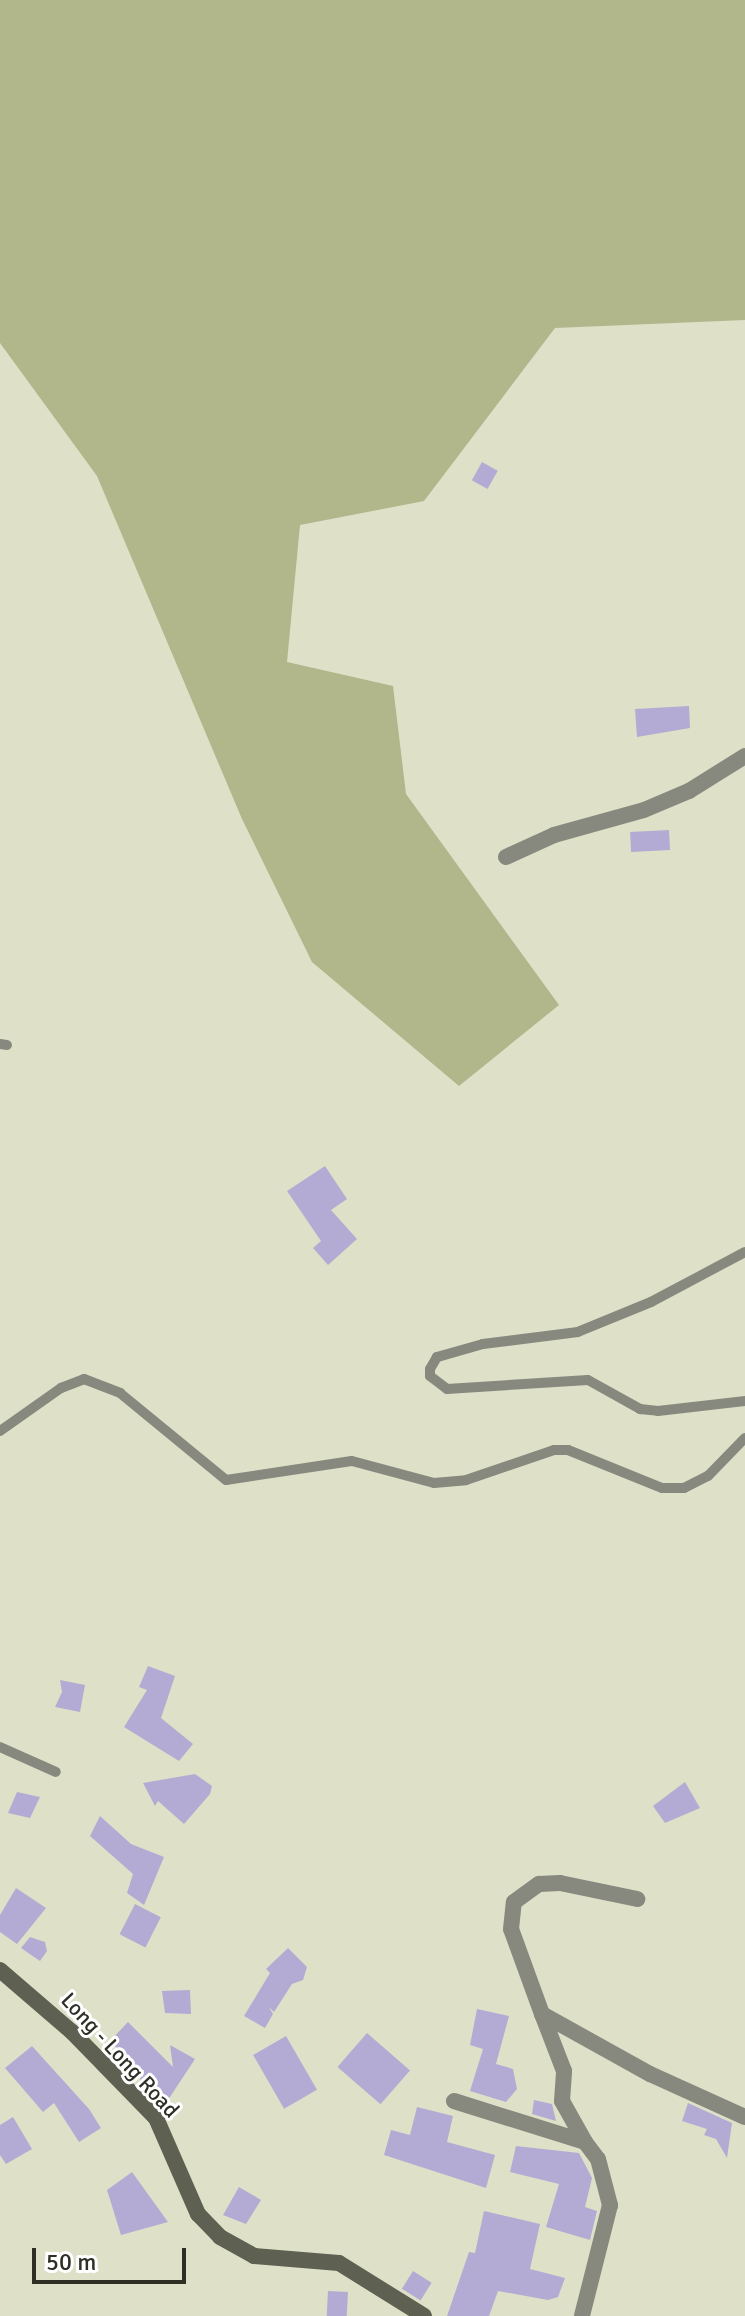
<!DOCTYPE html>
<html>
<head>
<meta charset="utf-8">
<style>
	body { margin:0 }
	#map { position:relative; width:745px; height:2316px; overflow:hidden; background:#dee1c8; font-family:Signika,sans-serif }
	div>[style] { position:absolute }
	.forest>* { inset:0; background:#b1b68b }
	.building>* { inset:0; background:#b3abd4; transform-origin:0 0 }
	.lane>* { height:10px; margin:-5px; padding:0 5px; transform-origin:5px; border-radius:5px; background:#87897e }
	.street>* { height:16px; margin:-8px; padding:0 8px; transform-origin:8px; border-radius:8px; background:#87897e }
	.secondary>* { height:16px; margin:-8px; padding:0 8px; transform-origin:8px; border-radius:8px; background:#5e6051 }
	span { translate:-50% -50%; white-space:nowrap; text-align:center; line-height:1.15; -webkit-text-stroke:6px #fff; paint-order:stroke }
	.street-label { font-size:22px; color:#2e2f25 }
	.scale { position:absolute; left:32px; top:2248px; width:154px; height:36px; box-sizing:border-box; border:4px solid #2e2f25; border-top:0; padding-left:10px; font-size:24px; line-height:28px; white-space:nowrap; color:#2e2f25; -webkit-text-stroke:6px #fff; paint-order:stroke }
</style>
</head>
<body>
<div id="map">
	<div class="forest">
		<div style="clip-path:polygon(0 0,745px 0,745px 320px,555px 328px,424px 501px,300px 525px,287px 662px,393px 686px,406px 794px,559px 1005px,459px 1086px,312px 962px,242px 819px,97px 476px,0 343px)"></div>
	</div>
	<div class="building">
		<div style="left:482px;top:462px;width:18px;height:21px;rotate:29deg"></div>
		<div style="clip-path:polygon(689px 706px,690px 728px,637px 737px,635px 709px)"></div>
		<div style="left:669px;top:830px;width:20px;height:39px;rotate:87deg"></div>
		<div style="clip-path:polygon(325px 1166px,347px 1199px,331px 1210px,357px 1239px,328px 1265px,313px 1248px,321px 1241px,287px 1191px)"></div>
		<div style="clip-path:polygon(148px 1666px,175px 1676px,161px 1718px,193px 1744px,179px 1761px,124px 1727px,147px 1690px,139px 1687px)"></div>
		<div style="clip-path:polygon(60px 1680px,85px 1685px,80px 1712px,55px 1707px,62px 1692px)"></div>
		<div style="clip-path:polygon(195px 1774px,212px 1786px,210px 1794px,184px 1824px,158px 1801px,155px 1806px,143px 1783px)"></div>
		<div style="clip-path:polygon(685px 1782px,700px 1808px,665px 1823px,653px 1806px)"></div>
		<div style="clip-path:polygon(17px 1792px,40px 1797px,30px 1818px,8px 1813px)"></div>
		<div style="clip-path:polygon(100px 1816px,131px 1844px,164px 1857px,144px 1905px,127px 1893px,133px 1874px,90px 1836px)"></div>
		<div style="clip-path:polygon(16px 1888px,46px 1908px,17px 1944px,0 1932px,0 1915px)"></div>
		<div style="left:135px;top:1904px;width:29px;height:34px;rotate:27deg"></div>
		<div style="clip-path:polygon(30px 1937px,45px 1942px,47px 1951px,40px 1961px,21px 1948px)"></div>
		<div style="clip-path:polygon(288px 1948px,307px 1967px,303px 1980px,292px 1984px,274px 2012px,269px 2007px,273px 2014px,265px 2028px,244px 2016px,270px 1973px,266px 1969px)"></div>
		<div style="clip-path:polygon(190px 1990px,191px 2014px,165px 2013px,162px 1991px)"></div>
		<div style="clip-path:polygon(477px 2009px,509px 2016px,496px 2064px,513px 2069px,517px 2089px,506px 2102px,470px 2091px,483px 2049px,470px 2045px)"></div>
		<div style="clip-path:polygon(128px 2022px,173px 2067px,170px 2045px,195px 2059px,168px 2100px,140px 2079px,143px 2074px,110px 2041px)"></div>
		<div style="left:367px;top:2033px;width:57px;height:45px;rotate:41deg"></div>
		<div style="left:286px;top:2036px;width:62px;height:38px;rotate:60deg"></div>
		<div style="clip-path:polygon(32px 2046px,89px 2109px,101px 2128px,79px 2142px,54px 2103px,43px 2112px,5px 2068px)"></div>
		<div style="clip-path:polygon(534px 2100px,552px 2104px,556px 2121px,532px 2114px)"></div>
		<div style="clip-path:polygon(688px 2103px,732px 2123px,727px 2158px,716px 2139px,704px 2135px,707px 2129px,682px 2121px)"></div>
		<div style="clip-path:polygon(417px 2107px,453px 2116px,447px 2142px,495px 2155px,486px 2188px,384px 2155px,391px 2130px,410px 2135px)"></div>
		<div style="clip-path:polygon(13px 2117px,32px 2149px,6px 2164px,0 2155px,0 2125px)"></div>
		<div style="clip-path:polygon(516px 2146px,579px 2153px,592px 2178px,585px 2207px,597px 2211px,590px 2240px,546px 2227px,559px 2184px,510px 2172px)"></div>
		<div style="clip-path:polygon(132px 2172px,168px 2222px,121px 2235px,107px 2190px)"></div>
		<div style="clip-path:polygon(239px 2187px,261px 2200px,246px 2224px,223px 2215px)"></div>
		<div style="clip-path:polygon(484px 2211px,540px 2224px,530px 2269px,565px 2278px,558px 2297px,548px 2300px,498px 2291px,489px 2316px,447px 2316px,469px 2252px,475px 2253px)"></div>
		<div style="left:413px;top:2271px;width:22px;height:21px;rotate:32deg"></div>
		<div style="left:328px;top:2291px;width:20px;height:25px;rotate:3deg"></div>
	</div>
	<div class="lane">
		<div style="left:0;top:1044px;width:7px;rotate:8deg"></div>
		<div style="left:745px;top:1252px;width:106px;rotate:152deg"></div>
		<div style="left:651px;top:1302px;width:79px;rotate:157.7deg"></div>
		<div style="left:578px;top:1332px;width:96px;rotate:172.8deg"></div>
		<div style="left:483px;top:1344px;width:48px;rotate:164.2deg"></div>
		<div style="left:437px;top:1357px;width:14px;rotate:120deg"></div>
		<div style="left:430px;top:1369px;width:7px;rotate:90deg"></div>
		<div style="left:430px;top:1376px;width:21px;rotate:37deg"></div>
		<div style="left:447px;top:1389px;width:141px;rotate:-3.7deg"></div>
		<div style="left:588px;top:1380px;width:60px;rotate:29.1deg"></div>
		<div style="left:640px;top:1409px;width:18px;rotate:6deg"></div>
		<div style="left:658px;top:1411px;width:88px;rotate:-6.6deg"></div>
		<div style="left:0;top:1431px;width:75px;rotate:-35.2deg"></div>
		<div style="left:61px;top:1388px;width:25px;rotate:-21deg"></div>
		<div style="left:84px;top:1379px;width:39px;rotate:21deg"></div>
		<div style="left:120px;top:1393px;width:137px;rotate:39.4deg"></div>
		<div style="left:226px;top:1480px;width:127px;rotate:-8.6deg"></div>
		<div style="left:352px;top:1461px;width:85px;rotate:15deg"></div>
		<div style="left:434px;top:1483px;width:32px;rotate:-5deg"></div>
		<div style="left:466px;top:1480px;width:93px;rotate:-18.8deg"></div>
		<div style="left:554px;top:1450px;width:14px"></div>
		<div style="left:568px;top:1450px;width:101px;rotate:22deg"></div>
		<div style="left:662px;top:1488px;width:22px"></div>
		<div style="left:684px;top:1488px;width:27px;rotate:-27deg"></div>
		<div style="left:708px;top:1476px;width:53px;rotate:-45.8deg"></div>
		<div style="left:0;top:1747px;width:61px;rotate:24.1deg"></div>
	</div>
	<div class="street">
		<div style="left:506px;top:857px;width:53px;rotate:-24.6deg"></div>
		<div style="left:554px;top:835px;width:93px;rotate:-15.5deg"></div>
		<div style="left:644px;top:810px;width:49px;rotate:-22.9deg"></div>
		<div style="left:689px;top:791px;width:66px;rotate:-32deg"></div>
		<div style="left:542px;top:2014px;width:90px;rotate:-110deg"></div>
		<div style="left:511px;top:1929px;width:27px;rotate:-84deg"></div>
		<div style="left:514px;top:1902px;width:31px;rotate:-36deg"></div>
		<div style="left:539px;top:1884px;width:21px;rotate:-3deg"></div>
		<div style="left:560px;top:1883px;width:79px;rotate:11.7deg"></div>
		<div style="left:454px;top:2101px;width:137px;rotate:17.4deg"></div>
		<div style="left:585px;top:2142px;width:21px;rotate:53deg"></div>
		<div style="left:598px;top:2159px;width:48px;rotate:75.4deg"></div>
		<div style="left:610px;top:2205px;width:114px;rotate:104.2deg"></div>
		<div style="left:585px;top:2142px;width:47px;rotate:-119.3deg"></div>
		<div style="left:562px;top:2101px;width:30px;rotate:-86deg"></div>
		<div style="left:564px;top:2071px;width:61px;rotate:-111.1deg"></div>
		<div style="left:542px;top:2014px;width:124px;rotate:29.1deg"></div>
		<div style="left:650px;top:2074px;width:104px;rotate:24.4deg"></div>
	</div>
	<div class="secondary">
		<div style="left:0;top:1970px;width:95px;rotate:40.7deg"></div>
		<div style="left:72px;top:2032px;width:120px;rotate:45.7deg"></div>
		<div style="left:156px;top:2118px;width:105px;rotate:66.4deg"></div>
		<div style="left:198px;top:2214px;width:32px;rotate:46deg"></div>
		<div style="left:220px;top:2237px;width:39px;rotate:29deg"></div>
		<div style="left:254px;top:2256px;width:85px;rotate:4.7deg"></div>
		<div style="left:339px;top:2263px;width:100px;rotate:31.9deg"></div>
	</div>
	<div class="street-label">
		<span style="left:120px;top:2055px;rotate:47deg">Long - Long Road</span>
	</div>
	<div class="scale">50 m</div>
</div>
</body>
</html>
